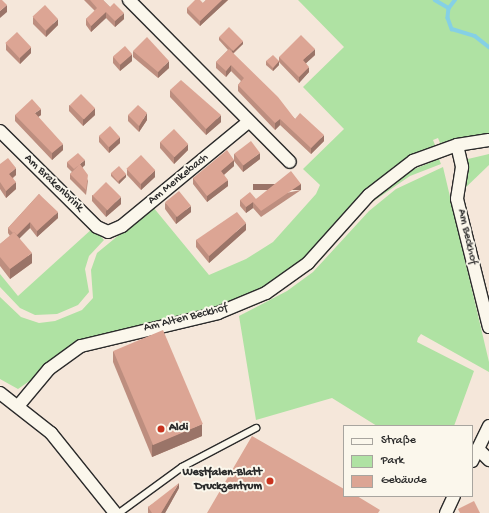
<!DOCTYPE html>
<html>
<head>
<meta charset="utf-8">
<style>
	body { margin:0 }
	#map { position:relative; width:489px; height:513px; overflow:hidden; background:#f5e7da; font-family:"Gochi Hand",sans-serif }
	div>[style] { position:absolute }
	.green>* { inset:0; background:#afe2a3 }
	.stream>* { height:3.5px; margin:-1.75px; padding:0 1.75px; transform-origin:1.75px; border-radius:1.75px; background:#85d0e5 }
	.roads { filter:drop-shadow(1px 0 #2b2b2b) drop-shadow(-1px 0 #2b2b2b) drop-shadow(0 1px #2b2b2b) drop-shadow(0 -1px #2b2b2b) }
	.service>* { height:6px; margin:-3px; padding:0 3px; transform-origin:3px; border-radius:3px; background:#fbf7ec }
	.minor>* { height:12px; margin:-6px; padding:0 6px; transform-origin:6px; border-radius:6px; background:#fbf7ec }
	.wall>* { inset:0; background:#bd8e7f }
	.shaded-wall>* { inset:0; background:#9a7468; transform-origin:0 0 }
	.building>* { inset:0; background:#dca594; transform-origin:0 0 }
	.dots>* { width:11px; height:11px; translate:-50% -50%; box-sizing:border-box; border:2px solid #fbf7ec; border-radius:50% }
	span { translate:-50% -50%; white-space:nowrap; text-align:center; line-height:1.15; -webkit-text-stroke:4px #fbf7ec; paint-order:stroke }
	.street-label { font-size:12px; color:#2b2b2b }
	.poi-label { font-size:12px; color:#2b2b2b; font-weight:700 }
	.left { translate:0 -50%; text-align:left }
	.right { translate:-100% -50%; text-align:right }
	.legend { position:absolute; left:343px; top:425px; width:130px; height:72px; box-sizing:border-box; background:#fbf7ec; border:1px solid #a8a59f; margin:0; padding:5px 7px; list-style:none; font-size:12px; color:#2b2b2b }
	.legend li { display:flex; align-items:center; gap:8px; height:20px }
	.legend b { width:20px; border:1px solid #a8a59f }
</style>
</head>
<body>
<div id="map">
	<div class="green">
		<div style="clip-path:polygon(298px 0,489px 0,489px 135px,440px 143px,438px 138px,433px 140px,435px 145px,393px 167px,306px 258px,264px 288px,217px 308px,93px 337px,18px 389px,0 379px,0 297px,21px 317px,39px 323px,55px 321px,82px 310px,93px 298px,91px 270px,97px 253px,153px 207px,209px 275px,246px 259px,273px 242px,316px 194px,320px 185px,303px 169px,344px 129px,303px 87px,344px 47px)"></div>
		<div style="clip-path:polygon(489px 154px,489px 165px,462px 191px,468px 159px)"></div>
		<div style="clip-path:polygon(439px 159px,441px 164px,410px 176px,365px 207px,407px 172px)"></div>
		<div style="clip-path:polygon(443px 167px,489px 362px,489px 372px,421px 334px,418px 338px,417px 342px,474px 371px,454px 426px,377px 426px,332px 398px,256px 420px,239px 316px,287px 291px,313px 272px,369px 211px,396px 189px)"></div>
		<div style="clip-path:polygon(93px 228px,104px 240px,89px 256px,85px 269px,89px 292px,78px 305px,57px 314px,35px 315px,20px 308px,0 287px,0 274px,18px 296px)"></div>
	</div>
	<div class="stream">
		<div style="left:435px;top:0;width:16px;rotate:30deg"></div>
		<div style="left:449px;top:8px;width:10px;rotate:96deg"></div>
		<div style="left:448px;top:18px;width:12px;rotate:70deg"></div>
		<div style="left:452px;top:29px;width:24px;rotate:17deg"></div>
		<div style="left:475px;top:36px;width:18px;rotate:38deg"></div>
		<div style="left:449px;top:8px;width:10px;rotate:-53deg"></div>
	</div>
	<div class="roads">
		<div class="service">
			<div style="left:119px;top:513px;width:78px;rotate:-36.1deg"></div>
			<div style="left:182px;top:467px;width:84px;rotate:-27.8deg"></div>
		</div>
		<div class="minor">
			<div style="left:129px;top:0;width:228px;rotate:45.2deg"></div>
			<div style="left:0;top:131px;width:136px;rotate:44.7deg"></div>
			<div style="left:97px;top:227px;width:12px;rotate:24deg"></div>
			<div style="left:108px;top:232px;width:15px;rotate:-23deg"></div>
			<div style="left:122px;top:226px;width:163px;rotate:-39.5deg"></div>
			<div style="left:457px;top:145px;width:23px;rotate:77deg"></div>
			<div style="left:462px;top:167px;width:32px;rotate:99deg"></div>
			<div style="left:457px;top:199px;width:132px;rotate:76deg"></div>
			<div style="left:0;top:393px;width:65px;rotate:38.1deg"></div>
			<div style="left:51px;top:433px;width:102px;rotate:51.3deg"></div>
			<div style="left:19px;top:405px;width:47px;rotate:-50.2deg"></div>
			<div style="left:49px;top:369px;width:39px;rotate:-36deg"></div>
			<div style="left:81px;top:346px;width:141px;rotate:-13.5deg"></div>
			<div style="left:218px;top:313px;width:52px;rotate:-22.6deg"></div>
			<div style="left:266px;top:293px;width:52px;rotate:-35.5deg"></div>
			<div style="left:308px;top:263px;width:91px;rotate:-48.1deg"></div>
			<div style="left:369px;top:195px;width:56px;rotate:-37.7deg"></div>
			<div style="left:413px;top:161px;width:47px;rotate:-20deg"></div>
			<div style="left:457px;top:145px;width:32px;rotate:-9deg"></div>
			<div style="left:478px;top:449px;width:16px;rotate:45deg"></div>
			<div style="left:472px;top:461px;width:39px;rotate:-64deg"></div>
			<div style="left:446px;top:513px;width:19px;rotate:-65deg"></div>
		</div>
	</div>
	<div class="wall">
		<div style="clip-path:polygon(84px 0,103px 0,110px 7px,124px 19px,115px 27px,106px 18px,91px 32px,86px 25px,86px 19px,95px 11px)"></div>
		<div style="clip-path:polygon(206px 0,228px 0,200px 26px,187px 13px,187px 8px,203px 3px)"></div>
		<div style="clip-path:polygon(33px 17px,58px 25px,46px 37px,33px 24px)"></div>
		<div style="clip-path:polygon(219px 37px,243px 44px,233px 54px,295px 119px,324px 141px,311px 154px,280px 125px,275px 130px,238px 91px,238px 85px,241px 81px,231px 71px,226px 77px,216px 68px,216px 62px,228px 50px,219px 40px)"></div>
		<div style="clip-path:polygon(6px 43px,31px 53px,20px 64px,6px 50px)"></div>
		<div style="clip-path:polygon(133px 51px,169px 68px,158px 78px,133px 57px)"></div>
		<div style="clip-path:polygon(315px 55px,306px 63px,309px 72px,299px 83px,279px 62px,279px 65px,273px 71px,266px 65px,266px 61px,279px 61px,279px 57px)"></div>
		<div style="clip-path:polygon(113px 57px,132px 61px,120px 71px,113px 63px)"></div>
		<div style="clip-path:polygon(170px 90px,221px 122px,206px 135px,170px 97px)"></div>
		<div style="clip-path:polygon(69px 105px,95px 115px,83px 126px,69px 111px)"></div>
		<div style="clip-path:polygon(15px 115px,41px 115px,38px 117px,63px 150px,52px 160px,15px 121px)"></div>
		<div style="clip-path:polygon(128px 115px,147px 120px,139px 132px,128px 121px)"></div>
		<div style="clip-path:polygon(99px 136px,120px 143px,109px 153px,99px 142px)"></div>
		<div style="clip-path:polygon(160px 142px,188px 150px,174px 164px,160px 148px)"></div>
		<div style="clip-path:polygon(234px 154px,260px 159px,243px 172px,234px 161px,234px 166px,224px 175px,228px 186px,207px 202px,193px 184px,193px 178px,234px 160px)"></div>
		<div style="clip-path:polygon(67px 162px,85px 165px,82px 167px,88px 181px,86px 195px,70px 179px,70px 174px,72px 172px,67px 167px)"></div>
		<div style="clip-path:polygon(0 164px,16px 175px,13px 178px,16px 189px,6px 198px,0 189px)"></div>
		<div style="clip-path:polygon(127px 169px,155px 177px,141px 190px,127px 175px)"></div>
		<div style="clip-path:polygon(111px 173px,126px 177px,119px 184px,111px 176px)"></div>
		<div style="clip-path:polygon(301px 190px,261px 217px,253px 208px,246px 213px,240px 206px,240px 200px,256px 199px)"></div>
		<div style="clip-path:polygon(39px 194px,58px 218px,37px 237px,30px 228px,19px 238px,32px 263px,10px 279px,0 266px,0 244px,10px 236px,8px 233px,8px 228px)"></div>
		<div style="clip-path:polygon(92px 195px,121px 204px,106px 217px,92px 201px)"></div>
		<div style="clip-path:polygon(165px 203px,191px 212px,176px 224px,165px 209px)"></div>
		<div style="clip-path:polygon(246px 230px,209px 263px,196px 247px,196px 240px)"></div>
		<div style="clip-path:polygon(113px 351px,202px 436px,152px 457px,113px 362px)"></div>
		<div style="clip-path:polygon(179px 488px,165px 513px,148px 513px,148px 507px)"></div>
	</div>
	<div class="shaded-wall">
		<div style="clip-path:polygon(222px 0,228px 0,200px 26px,200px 21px)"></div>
		<div style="clip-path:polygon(7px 5px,7px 12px,0 18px,0 11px)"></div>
		<div style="clip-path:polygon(106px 12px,106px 18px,91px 32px,91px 26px)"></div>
		<div style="clip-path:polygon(124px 13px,124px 19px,115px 27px,115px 21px)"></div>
		<div style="clip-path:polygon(58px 19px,58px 25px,46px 37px,46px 31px)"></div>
		<div style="clip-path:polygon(243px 41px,243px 44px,232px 54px,232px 51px)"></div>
		<div style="clip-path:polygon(31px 47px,31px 53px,20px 64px,20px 57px)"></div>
		<div style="clip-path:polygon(315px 49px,315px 55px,303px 66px,303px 60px)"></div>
		<div style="clip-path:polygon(132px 54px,132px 61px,120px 71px,120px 64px)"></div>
		<div style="clip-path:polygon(169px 61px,169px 68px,158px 78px,158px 72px)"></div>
		<div style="clip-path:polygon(279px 61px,279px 65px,273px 71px,273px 68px)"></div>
		<div style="clip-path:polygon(231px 65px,231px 71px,226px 77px,226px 71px)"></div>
		<div style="clip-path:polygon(309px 67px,309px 72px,299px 83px,299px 77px)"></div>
		<div style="clip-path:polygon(95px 108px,95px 115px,83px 126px,83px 119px)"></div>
		<div style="clip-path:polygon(41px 109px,41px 115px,35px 119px,35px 113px)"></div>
		<div style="clip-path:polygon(147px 113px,147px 120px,139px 132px,139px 126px)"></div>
		<div style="clip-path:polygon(221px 115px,221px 122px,206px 135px,206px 129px)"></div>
		<div style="clip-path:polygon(280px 119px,280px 125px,275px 130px,275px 123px)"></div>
		<div style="clip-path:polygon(324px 135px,324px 141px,311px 154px,311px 148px)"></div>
		<div style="clip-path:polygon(120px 137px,120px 143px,109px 153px,109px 146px)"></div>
		<div style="clip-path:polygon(63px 144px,63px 150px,52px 160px,52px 153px)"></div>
		<div style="clip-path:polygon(188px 144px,188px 150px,174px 164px,174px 157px)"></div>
		<div style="clip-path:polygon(260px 153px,260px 159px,243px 172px,243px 165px)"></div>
		<div style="clip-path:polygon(85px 160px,85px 165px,80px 170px,80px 164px)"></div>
		<div style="clip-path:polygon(234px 160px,234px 166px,221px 177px,221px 171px)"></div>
		<div style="clip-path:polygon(16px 168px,16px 175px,9px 180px,9px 174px)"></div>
		<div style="clip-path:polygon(155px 170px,155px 177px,141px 190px,141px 184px)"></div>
		<div style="clip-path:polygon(126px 174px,126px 177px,119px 184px,119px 181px)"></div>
		<div style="clip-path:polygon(228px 180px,228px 186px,207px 202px,207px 196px)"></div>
		<div style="clip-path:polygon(16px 182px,16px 189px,6px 198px,6px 191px)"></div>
		<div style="left:301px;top:184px;width:6px;height:48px;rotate:90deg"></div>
		<div style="clip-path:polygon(121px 197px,121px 204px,106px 217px,106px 211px)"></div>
		<div style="clip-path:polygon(253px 202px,253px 208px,246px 213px,246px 207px)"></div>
		<div style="clip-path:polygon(191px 206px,191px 212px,176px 224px,176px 217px)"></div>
		<div style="clip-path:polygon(58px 212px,58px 218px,37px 237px,37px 231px)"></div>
		<div style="clip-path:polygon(30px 222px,30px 228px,16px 242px,16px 236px)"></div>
		<div style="clip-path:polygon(246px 223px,246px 230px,209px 263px,209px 256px)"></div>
		<div style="clip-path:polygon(32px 253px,32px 263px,10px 279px,10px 269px)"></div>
		<div style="clip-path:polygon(202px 424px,202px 436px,152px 457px,152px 445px)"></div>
		<div style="clip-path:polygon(179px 483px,179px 488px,165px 513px,161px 513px)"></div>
	</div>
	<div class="building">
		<div style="clip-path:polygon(0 0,2px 0,7px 5px,0 11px)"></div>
		<div style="clip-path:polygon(90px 0,103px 0,110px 7px,114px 3px,124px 13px,115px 21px,106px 12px,91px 26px,86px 19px,97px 8px)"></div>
		<div style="clip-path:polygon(195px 0,200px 0,203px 3px,206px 0,222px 0,200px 21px,187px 8px)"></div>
		<div style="left:45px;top:5px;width:19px;height:17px;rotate:47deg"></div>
		<div style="left:229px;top:27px;width:20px;height:14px;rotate:45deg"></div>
		<div style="left:17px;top:32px;width:21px;height:16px;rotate:47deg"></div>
		<div style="clip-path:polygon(301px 35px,315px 49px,303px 60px,309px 67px,299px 77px,279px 57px)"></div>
		<div style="clip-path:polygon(147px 37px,169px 61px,158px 72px,133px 51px)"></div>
		<div style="left:125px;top:46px;width:11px;height:16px;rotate:49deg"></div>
		<div style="clip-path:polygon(229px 49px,278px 97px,295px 119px,300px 113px,324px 135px,311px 148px,280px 119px,275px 123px,238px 85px,244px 78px,231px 65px,226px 71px,216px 62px)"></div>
		<div style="clip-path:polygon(273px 55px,279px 61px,273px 68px,266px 61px)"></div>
		<div style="clip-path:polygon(181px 80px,221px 115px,206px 129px,170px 90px)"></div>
		<div style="left:81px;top:94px;width:20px;height:16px;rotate:45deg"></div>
		<div style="clip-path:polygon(32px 99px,41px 109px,35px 113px,63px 144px,52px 153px,15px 115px)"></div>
		<div style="clip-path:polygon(138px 105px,147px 113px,139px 126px,128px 115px)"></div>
		<div style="left:110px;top:126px;width:15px;height:15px;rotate:48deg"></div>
		<div style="left:174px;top:129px;width:21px;height:19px;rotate:47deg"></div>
		<div style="left:251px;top:141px;width:15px;height:21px;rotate:53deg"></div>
		<div style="clip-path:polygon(227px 150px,234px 160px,221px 171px,228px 180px,207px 196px,193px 178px)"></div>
		<div style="clip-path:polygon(78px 153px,85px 160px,80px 164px,88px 175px,86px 190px,70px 174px,79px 165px,74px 169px,67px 162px)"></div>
		<div style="left:141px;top:155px;width:21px;height:20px;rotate:47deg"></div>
		<div style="clip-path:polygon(8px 158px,16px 168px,9px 174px,16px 182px,6px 191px,0 182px,0 164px)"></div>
		<div style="left:119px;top:166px;width:11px;height:11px;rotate:49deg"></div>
		<div style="clip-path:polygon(291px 171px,301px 184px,261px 211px,253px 202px,246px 207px,240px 200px,250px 192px,256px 199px)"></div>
		<div style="left:106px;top:182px;width:21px;height:19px;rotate:45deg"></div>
		<div style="left:179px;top:191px;width:19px;height:18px;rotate:51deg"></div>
		<div style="clip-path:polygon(39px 194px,58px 212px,37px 231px,30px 222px,17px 235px,14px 232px,13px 233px,8px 228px)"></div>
		<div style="clip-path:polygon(237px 212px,246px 223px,209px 256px,196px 240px)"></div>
		<div style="clip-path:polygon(14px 232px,32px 253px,10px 269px,0 257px,0 244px)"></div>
		<div style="left:163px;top:330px;width:102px;height:54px;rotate:67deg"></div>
		<div style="clip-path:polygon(252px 436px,344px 489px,344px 496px,357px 496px,380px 510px,378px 513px,207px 513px)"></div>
		<div style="clip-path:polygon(179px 483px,161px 513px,152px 513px,148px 507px)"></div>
		<div style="clip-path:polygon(474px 501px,480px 513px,460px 513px,458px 509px)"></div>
	</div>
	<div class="dots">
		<div style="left:161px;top:429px;background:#c8321e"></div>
		<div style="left:270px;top:481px;background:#c8321e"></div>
	</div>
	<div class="street-label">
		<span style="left:179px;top:180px;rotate:-39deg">Am Menkebach</span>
		<span style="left:53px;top:184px;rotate:44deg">Am Brakenbrink</span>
		<span style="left:466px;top:237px;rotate:77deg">Am Beckhof</span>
		<span style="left:186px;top:319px;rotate:-14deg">Am Alten Beckhof</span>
	</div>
	<div class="poi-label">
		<span class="left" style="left:169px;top:429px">Aldi</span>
		<span class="right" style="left:262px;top:481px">Westfalen-Blatt<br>Druckzentrum</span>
	</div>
	<ul class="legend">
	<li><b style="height:5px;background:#fbf7ec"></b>Straße</li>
	<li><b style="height:11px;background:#afe2a3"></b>Park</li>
	<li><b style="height:11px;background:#dca594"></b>Gebäude</li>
	</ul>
</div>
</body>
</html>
